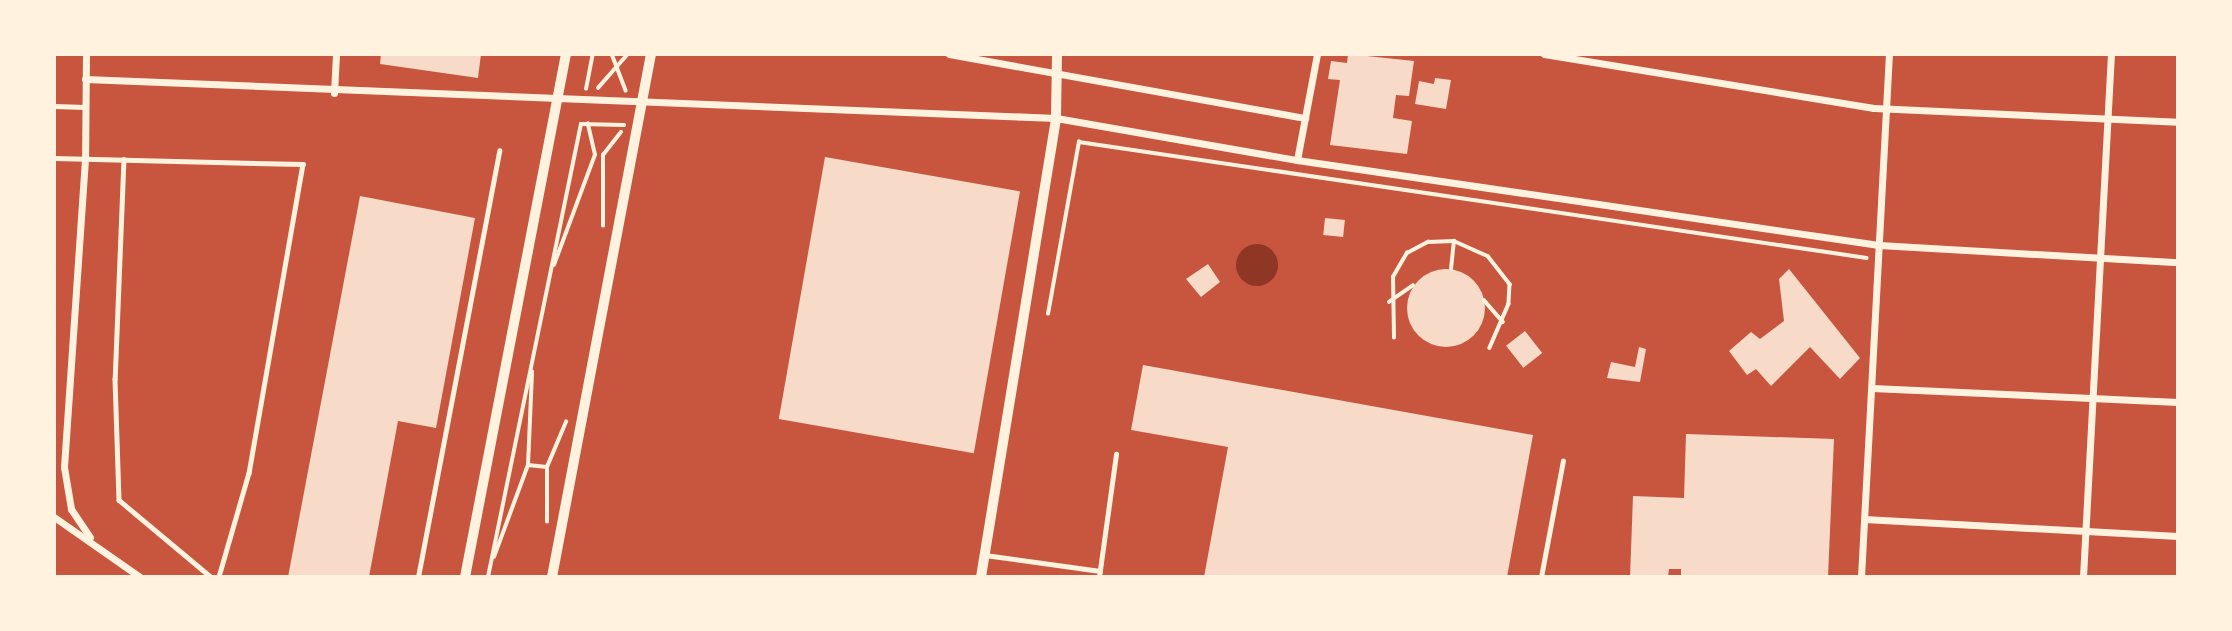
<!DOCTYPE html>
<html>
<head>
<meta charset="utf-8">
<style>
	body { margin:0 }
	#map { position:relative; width:2232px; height:631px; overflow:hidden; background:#c8553d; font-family:"Alegreya Sans",sans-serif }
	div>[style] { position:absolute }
	.water>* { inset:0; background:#8f3625 }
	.round { border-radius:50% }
	.building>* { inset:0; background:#f7dbc8; transform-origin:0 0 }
	.path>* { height:3.5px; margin:-1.75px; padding:0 1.75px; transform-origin:1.75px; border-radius:1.75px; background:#fff3e0 }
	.service>* { height:4.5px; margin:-2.25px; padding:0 2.25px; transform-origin:2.25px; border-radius:2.25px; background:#fff3e0 }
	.minor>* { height:7px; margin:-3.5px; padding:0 3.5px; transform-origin:3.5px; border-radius:3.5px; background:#fff3e0 }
	.tertiary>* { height:10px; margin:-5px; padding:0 5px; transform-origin:5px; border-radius:5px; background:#fff3e0 }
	span { translate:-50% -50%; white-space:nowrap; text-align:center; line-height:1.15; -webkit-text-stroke:6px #fff3e0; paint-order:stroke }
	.frame { position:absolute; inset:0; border:56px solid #fff3e0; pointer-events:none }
</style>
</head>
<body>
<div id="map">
	<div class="water">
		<div class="round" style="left:1236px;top:244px;width:42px;height:42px"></div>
	</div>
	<div class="building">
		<div style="clip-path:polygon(381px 54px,481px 54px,478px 78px,380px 64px)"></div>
		<div style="clip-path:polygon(1348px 54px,1414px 61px,1409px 96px,1396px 95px,1393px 118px,1412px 121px,1407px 154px,1330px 145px,1340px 80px,1328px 79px,1331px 61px,1347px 63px)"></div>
		<div style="clip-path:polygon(1435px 78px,1451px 80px,1446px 109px,1415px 104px,1419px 81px,1434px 84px)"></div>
		<div style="left:825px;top:157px;width:198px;height:266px;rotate:10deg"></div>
		<div style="clip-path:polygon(360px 196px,475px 218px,436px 428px,398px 421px,369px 577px,288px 577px)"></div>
		<div style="left:1325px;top:218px;width:20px;height:17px;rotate:6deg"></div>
		<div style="clip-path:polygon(1208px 264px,1220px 282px,1201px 297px,1186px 279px)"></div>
		<div class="round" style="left:1407px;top:269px;width:78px;height:78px"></div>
		<div style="clip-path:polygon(1789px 269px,1860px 358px,1840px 379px,1810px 347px,1771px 386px,1756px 369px,1747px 375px,1729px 351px,1751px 332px,1760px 339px,1784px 321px,1779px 279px)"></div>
		<div style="left:1525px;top:331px;width:28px;height:24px;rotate:52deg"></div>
		<div style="clip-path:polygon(1639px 347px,1646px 349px,1640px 382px,1607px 378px,1611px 362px,1635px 367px)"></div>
		<div style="clip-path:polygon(1143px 365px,1533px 435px,1507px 577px,1204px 577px,1228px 447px,1131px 430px)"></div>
		<div style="clip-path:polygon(1686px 434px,1834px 439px,1828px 577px,1681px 577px,1681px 569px,1669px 569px,1668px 577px,1630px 577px,1633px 496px,1684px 498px)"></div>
	</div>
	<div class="path">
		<div style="left:612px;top:54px;width:39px;rotate:69deg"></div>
		<div style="left:598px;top:88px;width:45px;rotate:-48.6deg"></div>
		<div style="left:586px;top:89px;width:36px;rotate:-79deg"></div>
		<div style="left:603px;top:226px;width:71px;rotate:-90deg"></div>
		<div style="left:603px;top:155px;width:29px;rotate:-52deg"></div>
		<div style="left:554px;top:265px;width:117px;rotate:-69.6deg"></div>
		<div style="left:595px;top:155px;width:32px;rotate:-103deg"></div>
		<div style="left:1451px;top:269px;width:28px;rotate:-84deg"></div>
		<div style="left:1484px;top:300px;width:29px;rotate:49deg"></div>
		<div style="left:1389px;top:302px;width:29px;rotate:-35deg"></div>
		<div style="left:1048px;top:314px;width:175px;rotate:-79.8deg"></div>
		<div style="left:1079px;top:142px;width:796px;rotate:8.37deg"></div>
		<div style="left:1394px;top:338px;width:61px;rotate:-90.9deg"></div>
		<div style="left:1393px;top:277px;width:28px;rotate:-60deg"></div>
		<div style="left:1407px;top:253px;width:24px;rotate:-28deg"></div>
		<div style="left:1428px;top:242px;width:26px;rotate:-2deg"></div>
		<div style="left:1454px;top:241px;width:37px;rotate:24deg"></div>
		<div style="left:1488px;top:256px;width:36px;rotate:52deg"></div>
		<div style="left:1510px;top:284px;width:20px;rotate:93deg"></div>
		<div style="left:1509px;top:304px;width:48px;rotate:113.4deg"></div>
		<div style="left:528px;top:465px;width:19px;rotate:6deg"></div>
		<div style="left:547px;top:522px;width:55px;rotate:-90deg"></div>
		<div style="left:547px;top:467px;width:49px;rotate:-67.1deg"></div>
		<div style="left:494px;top:557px;width:98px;rotate:-69.7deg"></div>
		<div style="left:528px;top:465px;width:93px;rotate:-87.5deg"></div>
		<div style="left:488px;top:577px;width:462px;rotate:-78.4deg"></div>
		<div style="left:581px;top:124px;width:43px;rotate:1.3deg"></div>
	</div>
	<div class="service">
		<div style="left:54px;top:106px;width:31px;rotate:2deg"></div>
		<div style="left:54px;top:158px;width:249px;rotate:1.4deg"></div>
		<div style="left:303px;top:164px;width:314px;rotate:99.9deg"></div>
		<div style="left:249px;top:473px;width:108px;rotate:106.1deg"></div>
		<div style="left:124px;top:159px;width:220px;rotate:92.3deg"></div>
		<div style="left:115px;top:379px;width:121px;rotate:88.1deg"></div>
		<div style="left:119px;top:500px;width:120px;rotate:39.9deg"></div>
		<div style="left:985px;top:555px;width:116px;rotate:7.9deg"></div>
		<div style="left:380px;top:577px;width:27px"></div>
		<div style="left:418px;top:577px;width:434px;rotate:-79.2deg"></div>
		<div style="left:1099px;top:577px;width:124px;rotate:-82.1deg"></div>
		<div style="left:1541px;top:577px;width:118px;rotate:-79.3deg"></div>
	</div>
	<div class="minor">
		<div style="left:86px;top:54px;width:105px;rotate:90.5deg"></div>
		<div style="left:85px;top:159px;width:309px;rotate:93.9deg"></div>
		<div style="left:64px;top:467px;width:43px;rotate:80.5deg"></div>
		<div style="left:71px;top:509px;width:34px;rotate:56deg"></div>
		<div style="left:949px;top:54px;width:362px;rotate:10.2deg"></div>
		<div style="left:1544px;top:54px;width:334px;rotate:9.3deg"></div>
		<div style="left:1874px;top:108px;width:304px;rotate:2.6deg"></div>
		<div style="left:85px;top:79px;width:972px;rotate:2.3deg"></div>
		<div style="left:1056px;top:118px;width:245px;rotate:9.9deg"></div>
		<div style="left:1297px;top:160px;width:588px;rotate:8.31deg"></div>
		<div style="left:1879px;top:245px;width:299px;rotate:3.3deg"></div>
		<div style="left:334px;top:93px;width:39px;rotate:-87deg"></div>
		<div style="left:1297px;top:160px;width:108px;rotate:-79.3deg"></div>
		<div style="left:1872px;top:388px;width:306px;rotate:2.6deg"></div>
		<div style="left:54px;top:517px;width:105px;rotate:34.9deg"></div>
		<div style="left:1864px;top:519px;width:314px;rotate:3.1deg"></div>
		<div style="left:1861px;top:577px;width:524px;rotate:-86.94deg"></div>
		<div style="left:2083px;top:577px;width:524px;rotate:-86.94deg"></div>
	</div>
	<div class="tertiary">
		<div style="left:465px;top:577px;width:533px;rotate:-79.07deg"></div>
		<div style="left:552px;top:577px;width:532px;rotate:-79.28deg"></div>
		<div style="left:981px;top:577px;width:465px;rotate:-80.7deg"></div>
		<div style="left:1056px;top:118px;width:64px;rotate:-89.1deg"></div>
	</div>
	<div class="frame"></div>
</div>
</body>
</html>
